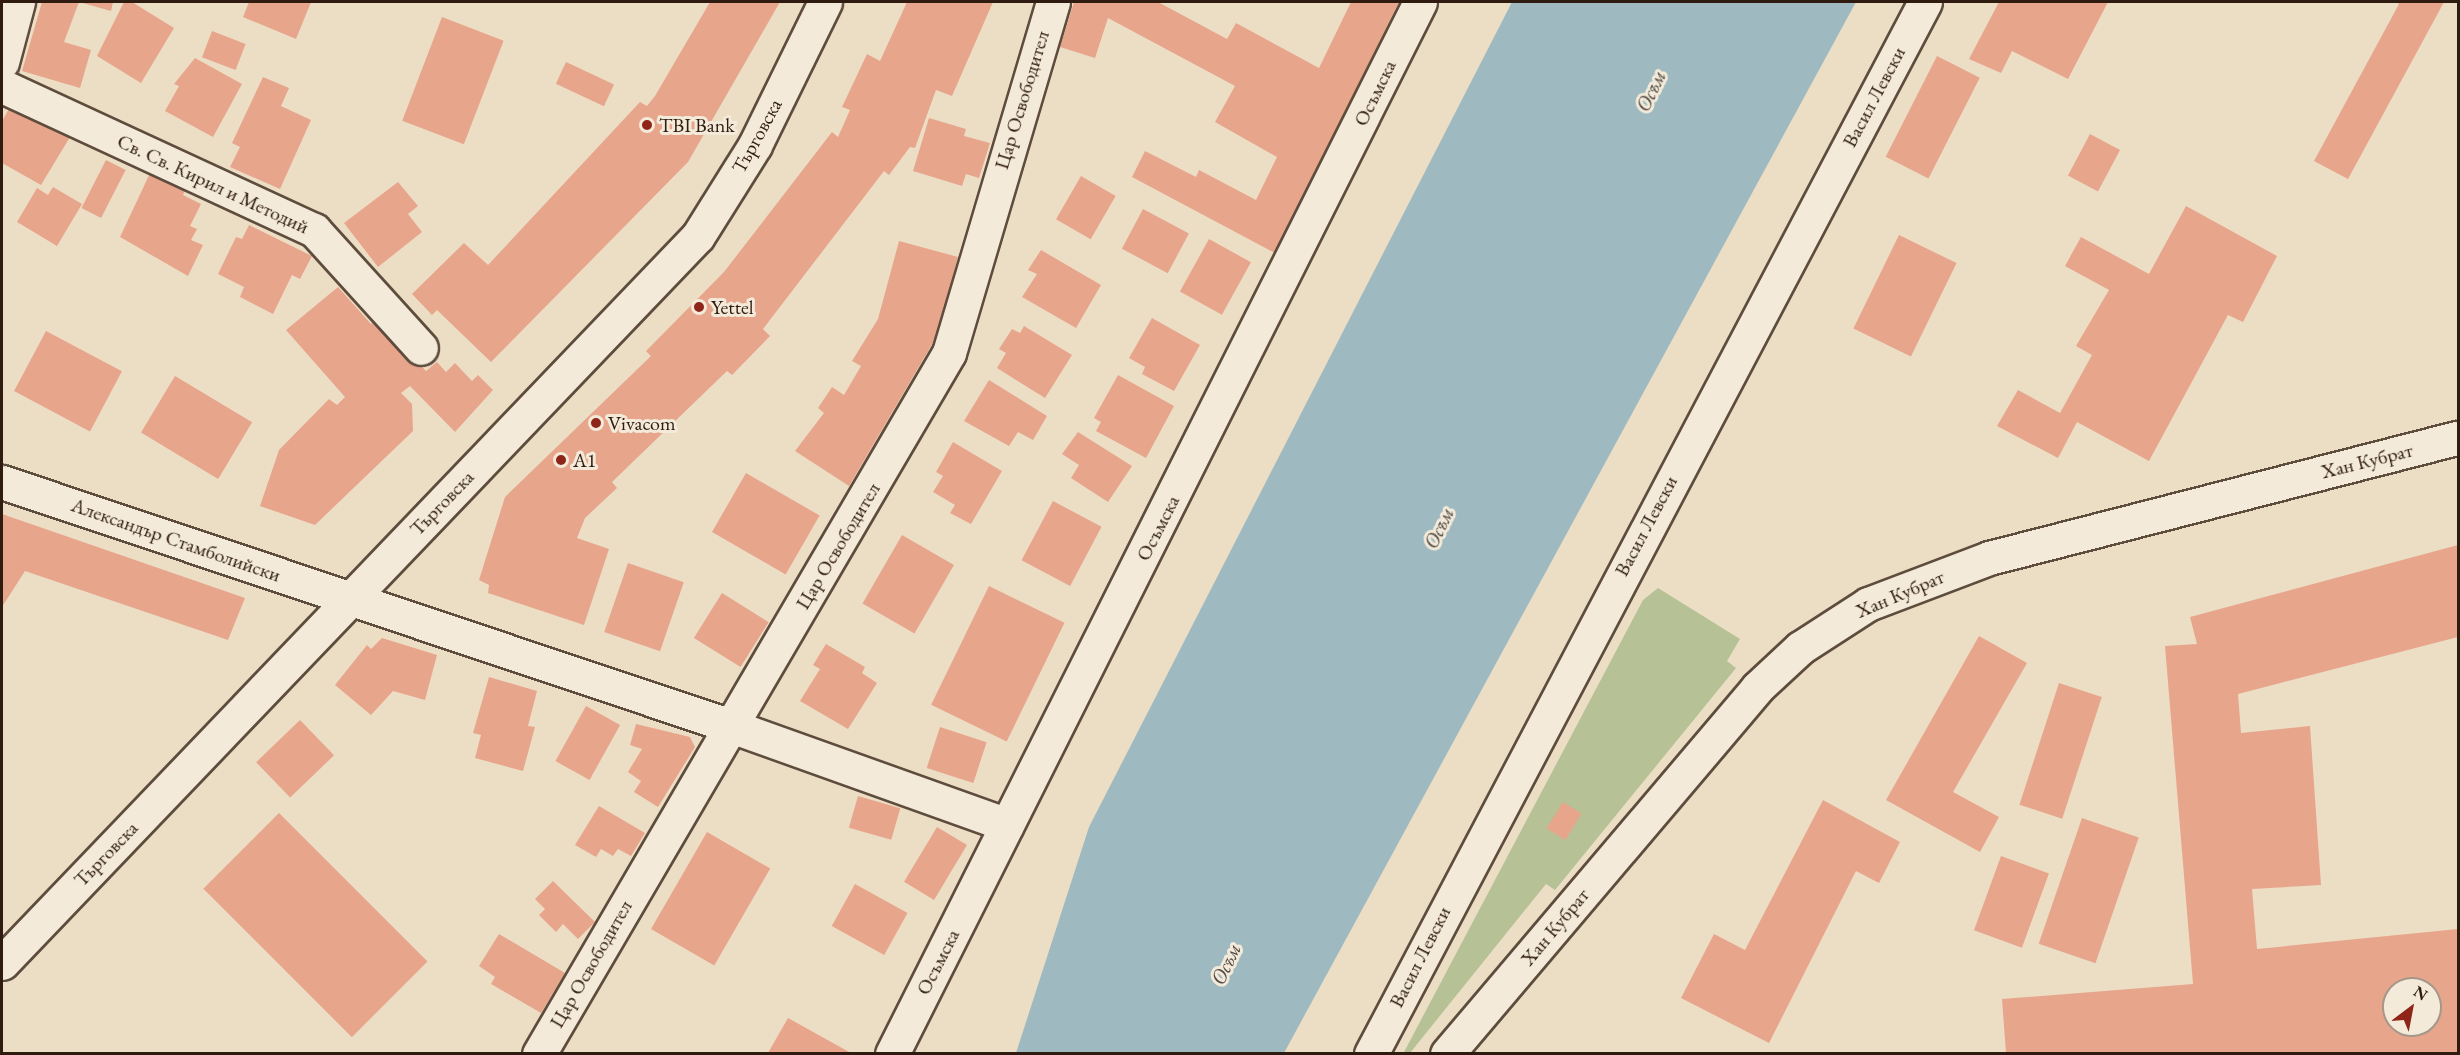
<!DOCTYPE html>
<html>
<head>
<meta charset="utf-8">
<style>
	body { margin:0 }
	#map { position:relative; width:2460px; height:1055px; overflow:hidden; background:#ecdec5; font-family:"EB Garamond",serif }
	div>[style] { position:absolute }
	.green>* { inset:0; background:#b6c196 }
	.water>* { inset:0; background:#9fb9c0 }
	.building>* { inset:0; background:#e7a58c; transform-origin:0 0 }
	.roads { filter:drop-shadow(2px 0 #5e4c3d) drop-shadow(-2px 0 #5e4c3d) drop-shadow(0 2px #5e4c3d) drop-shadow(0 -2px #5e4c3d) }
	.minor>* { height:33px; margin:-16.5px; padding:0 16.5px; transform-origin:16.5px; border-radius:16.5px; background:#f3ead9 }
	.dots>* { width:16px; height:16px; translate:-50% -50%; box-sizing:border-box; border:3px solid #f3ead9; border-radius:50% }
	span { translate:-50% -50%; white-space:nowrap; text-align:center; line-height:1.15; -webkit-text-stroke:6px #f3ead9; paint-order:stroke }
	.street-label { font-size:20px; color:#2f1b10 }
	.poi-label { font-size:20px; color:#2f1b10 }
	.left { translate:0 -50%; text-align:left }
	.water-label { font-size:21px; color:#514a45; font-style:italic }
	.frame { position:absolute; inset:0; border:3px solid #2f1b10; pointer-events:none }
	.north { position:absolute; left:2382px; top:977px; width:60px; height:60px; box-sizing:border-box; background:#f3ead9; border:2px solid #a59789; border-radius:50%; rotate:32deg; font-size:16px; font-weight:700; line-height:24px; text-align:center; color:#2f1b10 }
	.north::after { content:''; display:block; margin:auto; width:21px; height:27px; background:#8f2418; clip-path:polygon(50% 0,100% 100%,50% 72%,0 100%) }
</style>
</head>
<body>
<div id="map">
	<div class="green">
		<div style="clip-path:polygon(1658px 588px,1740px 639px,1727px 661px,1736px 668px,1555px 890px,1546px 884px,1410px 1053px,1403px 1054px,1643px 600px)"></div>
	</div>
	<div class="water">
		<div style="clip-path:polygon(1512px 2px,1856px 2px,1284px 1053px,1016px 1053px,1089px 827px)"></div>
	</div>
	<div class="building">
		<div style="clip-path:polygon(42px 2px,79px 2px,64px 42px,91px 50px,80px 88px,22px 71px)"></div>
		<div style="clip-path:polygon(79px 2px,113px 2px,111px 11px)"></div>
		<div style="clip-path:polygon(124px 2px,132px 2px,174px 28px,141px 83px,97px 56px)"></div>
		<div style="clip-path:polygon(249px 2px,311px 2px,296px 39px,243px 17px)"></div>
		<div style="clip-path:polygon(710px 2px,780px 2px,688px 162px,491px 362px,437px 310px,432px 315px,412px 294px,464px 243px,488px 265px,640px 102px,647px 106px,655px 96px)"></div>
		<div style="clip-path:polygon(907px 2px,993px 2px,952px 96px,936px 90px,915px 148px,910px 147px,889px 175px,884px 171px,763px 329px,770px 336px,732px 375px,727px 371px,612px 482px,617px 488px,585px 518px,577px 538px,609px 549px,584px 625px,488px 593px,489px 585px,479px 580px,505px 497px,651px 356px,646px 351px,724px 272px,832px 132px,838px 137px,850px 110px,842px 107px,867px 54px,880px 61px)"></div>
		<div style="clip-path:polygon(1074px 2px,1158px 2px,1227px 39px,1236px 23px,1319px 68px,1351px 2px,1399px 2px,1275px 253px,1132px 177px,1145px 151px,1196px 177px,1199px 170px,1256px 200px,1277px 157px,1215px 122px,1235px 86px,1108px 18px,1095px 58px,1060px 47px)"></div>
		<div style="clip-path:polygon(1999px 2px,2108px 2px,2068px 79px,2012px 51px,2001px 73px,1969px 59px)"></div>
		<div style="clip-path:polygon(2396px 2px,2444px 2px,2348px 179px,2314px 161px,2399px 4px)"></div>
		<div style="left:442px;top:17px;width:66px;height:111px;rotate:21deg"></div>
		<div style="left:212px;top:31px;width:36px;height:28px;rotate:21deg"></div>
		<div style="left:1937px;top:56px;width:48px;height:113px;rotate:27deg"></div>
		<div style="clip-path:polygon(195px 58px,242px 84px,213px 137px,165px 111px,179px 86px,174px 84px)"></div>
		<div style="left:566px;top:62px;width:53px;height:24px;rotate:25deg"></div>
		<div style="clip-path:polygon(263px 77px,289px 88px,281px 106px,311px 120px,280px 189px,230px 167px,240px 147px,232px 143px)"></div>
		<div style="clip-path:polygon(9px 109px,70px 137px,41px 185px,2px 163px,2px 121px)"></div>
		<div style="clip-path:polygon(929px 118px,966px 129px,964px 136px,990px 143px,979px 178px,966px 174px,962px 186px,913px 171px)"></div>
		<div style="left:2090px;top:134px;width:34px;height:47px;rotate:28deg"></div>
		<div style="left:106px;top:160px;width:22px;height:54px;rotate:27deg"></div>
		<div style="clip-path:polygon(151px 171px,186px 188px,183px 195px,201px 204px,190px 226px,197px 229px,191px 240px,203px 245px,188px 276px,120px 237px)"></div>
		<div style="left:1081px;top:176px;width:40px;height:50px;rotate:30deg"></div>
		<div style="clip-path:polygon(398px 182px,418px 206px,408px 214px,422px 232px,378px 267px,344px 223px)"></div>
		<div style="clip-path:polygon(53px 187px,82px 204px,57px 246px,17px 222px,37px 188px,48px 195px)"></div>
		<div style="clip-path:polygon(2186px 206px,2277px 256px,2243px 322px,2228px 315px,2149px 461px,2077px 422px,2058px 458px,1997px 426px,2018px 390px,2060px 413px,2092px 355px,2076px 346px,2109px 290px,2065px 266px,2081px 237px,2149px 274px)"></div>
		<div style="left:1143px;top:209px;width:52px;height:45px;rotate:28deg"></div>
		<div style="clip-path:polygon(249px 225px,312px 256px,300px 279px,292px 275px,273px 314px,240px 297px,244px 287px,218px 274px,236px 237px,242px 239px)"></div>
		<div style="left:1899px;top:235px;width:64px;height:104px;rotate:26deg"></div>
		<div style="left:1209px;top:239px;width:48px;height:60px;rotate:29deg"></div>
		<div style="clip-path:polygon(899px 241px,958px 257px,938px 334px,849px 486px,795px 451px,824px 413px,818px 408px,832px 387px,844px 395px,861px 366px,852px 361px,878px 319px)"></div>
		<div style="clip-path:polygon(1041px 250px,1101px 285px,1076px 328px,1022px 297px,1037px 274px,1028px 270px)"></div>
		<div style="clip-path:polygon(338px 287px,371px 324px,377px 319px,426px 371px,437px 362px,446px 372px,455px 363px,472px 381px,478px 375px,493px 390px,455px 432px,410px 386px,401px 393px,412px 404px,413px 431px,315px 525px,260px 506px,279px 450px,329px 399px,337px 405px,345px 397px,286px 330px)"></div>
		<div style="clip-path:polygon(1152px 318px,1200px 345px,1174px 391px,1142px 374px,1145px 367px,1129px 358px)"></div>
		<div style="clip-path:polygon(1024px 326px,1072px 355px,1045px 398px,997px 368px,1006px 353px,999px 349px,1012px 329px,1020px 333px)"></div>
		<div style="left:46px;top:331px;width:86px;height:68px;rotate:28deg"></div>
		<div style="clip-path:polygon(1118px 375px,1174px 406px,1146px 458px,1096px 431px,1101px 422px,1094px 418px)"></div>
		<div style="left:175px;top:376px;width:90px;height:66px;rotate:31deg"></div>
		<div style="clip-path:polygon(989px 380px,1047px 416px,1033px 440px,1018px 432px,1009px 446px,964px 421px)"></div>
		<div style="clip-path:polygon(1078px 432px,1132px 466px,1108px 502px,1071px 478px,1079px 465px,1062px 454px)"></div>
		<div style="clip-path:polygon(953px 442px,1002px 471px,971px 524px,950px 513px,955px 505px,933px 492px,943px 476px,936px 472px)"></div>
		<div style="left:746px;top:473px;width:85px;height:68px;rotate:30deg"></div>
		<div style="left:1053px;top:501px;width:55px;height:67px;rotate:28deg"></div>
		<div style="clip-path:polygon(2px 514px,245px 598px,228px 640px,25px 571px,2px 607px)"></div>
		<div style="left:902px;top:535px;width:60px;height:79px;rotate:30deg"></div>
		<div style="clip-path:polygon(evenodd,2458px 545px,2458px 637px,2238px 694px,2241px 733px,2310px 726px,2321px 885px,2252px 889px,2257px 949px,2458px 929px,2458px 1053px,2006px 1053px,2002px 999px,2193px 984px,2165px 646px,2197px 644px,2190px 617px,2458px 545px,2394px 989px,2430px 989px,2430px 1025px,2394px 1025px,2394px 989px)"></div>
		<div style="left:628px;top:563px;width:59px;height:73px;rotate:19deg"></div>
		<div style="left:989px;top:586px;width:84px;height:132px;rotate:26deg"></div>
		<div style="left:722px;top:593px;width:55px;height:53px;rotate:32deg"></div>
		<div style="clip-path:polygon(1979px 636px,2027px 663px,1953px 792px,1999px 817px,1980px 852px,1886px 800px)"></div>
		<div style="clip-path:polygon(382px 638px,437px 655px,425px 700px,393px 691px,371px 715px,335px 685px,367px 645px,371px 649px)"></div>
		<div style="clip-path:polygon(826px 644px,865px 667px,862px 673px,877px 683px,848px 729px,800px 701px,820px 669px,813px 665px)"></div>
		<div style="clip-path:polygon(489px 677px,537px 691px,528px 726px,535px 727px,523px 771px,475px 758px,481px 735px,473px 733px)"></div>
		<div style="left:2059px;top:683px;width:45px;height:128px;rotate:18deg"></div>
		<div style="left:586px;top:706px;width:39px;height:63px;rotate:29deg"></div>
		<div style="left:300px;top:720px;width:49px;height:61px;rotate:46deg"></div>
		<div style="clip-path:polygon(636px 724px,690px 737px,695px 747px,658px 807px,634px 792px,641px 781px,628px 772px,642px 749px,630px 745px)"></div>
		<div style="left:940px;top:727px;width:49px;height:43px;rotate:18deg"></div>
		<div style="left:858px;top:796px;width:44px;height:33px;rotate:16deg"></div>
		<div style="clip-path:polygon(1823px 800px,1900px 842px,1879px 883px,1856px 871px,1769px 1043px,1681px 998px,1714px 934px,1745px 950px)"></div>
		<div style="left:1563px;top:802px;width:22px;height:31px;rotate:32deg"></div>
		<div style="clip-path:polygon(599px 806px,645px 833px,631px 856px,618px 849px,613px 856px,601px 849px,596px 857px,575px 845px)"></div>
		<div style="left:279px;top:813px;width:210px;height:107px;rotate:45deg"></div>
		<div style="left:2082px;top:818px;width:60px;height:133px;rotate:19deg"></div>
		<div style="left:937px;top:827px;width:35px;height:64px;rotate:31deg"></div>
		<div style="left:707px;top:832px;width:73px;height:112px;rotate:30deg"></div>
		<div style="left:2001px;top:856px;width:51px;height:79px;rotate:20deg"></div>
		<div style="clip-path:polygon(553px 881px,595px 922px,578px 939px,563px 924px,556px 932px,539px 915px,545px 909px,535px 899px)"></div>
		<div style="left:855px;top:884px;width:60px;height:48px;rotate:29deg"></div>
		<div style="clip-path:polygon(499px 934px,565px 973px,541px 1013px,491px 984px,495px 977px,479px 966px)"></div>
		<div style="clip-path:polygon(788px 1018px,851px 1053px,768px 1053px)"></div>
	</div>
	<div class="roads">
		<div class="minor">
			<div style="left:2px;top:62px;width:62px;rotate:-75.1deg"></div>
			<div style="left:2px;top:86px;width:344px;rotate:24.8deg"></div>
			<div style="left:314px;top:230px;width:159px;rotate:47.8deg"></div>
			<div style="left:2px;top:482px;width:769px;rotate:18.51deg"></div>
			<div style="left:731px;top:726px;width:293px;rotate:19.7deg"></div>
			<div style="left:2px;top:963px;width:1006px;rotate:-46.25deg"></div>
			<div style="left:698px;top:236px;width:107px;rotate:-57.9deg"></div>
			<div style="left:755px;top:145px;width:159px;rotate:-63.9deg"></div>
			<div style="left:539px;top:1054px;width:812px;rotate:-59.68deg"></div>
			<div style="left:949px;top:353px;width:366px;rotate:-73.5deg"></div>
			<div style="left:892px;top:1054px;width:1177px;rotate:-63.35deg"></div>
			<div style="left:1371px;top:1054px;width:1189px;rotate:-62.23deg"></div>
			<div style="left:1447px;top:1054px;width:480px;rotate:-49.7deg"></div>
			<div style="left:1757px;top:688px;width:59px;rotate:-42.9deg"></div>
			<div style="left:1800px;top:648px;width:81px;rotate:-32.9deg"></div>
			<div style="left:1868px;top:604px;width:129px;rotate:-20.8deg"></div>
			<div style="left:1989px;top:558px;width:484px;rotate:-14.4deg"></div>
		</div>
	</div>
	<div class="dots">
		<div style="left:647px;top:125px;background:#8f2418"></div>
		<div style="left:699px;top:307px;background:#8f2418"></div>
		<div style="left:596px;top:423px;background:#8f2418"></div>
		<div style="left:561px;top:460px;background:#8f2418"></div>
	</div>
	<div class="street-label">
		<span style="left:1375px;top:93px;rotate:-64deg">Осъмска</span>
		<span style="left:1874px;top:97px;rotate:-62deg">Васил Левски</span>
		<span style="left:1022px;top:100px;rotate:-73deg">Цар Освободител</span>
		<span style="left:757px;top:136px;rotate:-61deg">Търговска</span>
		<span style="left:213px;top:184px;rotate:25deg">Св. Св. Кирил и Методий</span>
		<span style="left:2367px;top:461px;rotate:-14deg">Хан Кубрат</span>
		<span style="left:442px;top:503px;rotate:-46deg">Търговска</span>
		<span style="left:1646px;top:526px;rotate:-62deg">Васил Левски</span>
		<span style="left:1158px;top:528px;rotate:-63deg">Осъмска</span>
		<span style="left:176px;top:540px;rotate:19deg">Александър Стамболийски</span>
		<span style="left:838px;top:546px;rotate:-59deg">Цар Освободител</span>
		<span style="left:1900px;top:594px;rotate:-23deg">Хан Кубрат</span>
		<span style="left:106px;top:854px;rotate:-46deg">Търговска</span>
		<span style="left:1555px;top:927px;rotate:-50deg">Хан Кубрат</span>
		<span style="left:1420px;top:957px;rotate:-63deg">Васил Левски</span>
		<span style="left:938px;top:962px;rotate:-63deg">Осъмска</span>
		<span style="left:591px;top:964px;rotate:-60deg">Цар Освободител</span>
	</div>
	<div class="poi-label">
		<span class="left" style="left:659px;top:125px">TBI Bank</span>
		<span class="left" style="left:711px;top:307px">Yettel</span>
		<span class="left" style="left:608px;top:423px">Vivacom</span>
		<span class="left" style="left:573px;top:460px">A1</span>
	</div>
	<div class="water-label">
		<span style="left:1651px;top:91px;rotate:-64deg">Осъм</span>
		<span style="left:1439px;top:528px;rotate:-64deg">Осъм</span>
		<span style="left:1226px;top:964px;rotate:-64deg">Осъм</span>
	</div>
	<div class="frame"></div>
	<div class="north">N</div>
</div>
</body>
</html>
